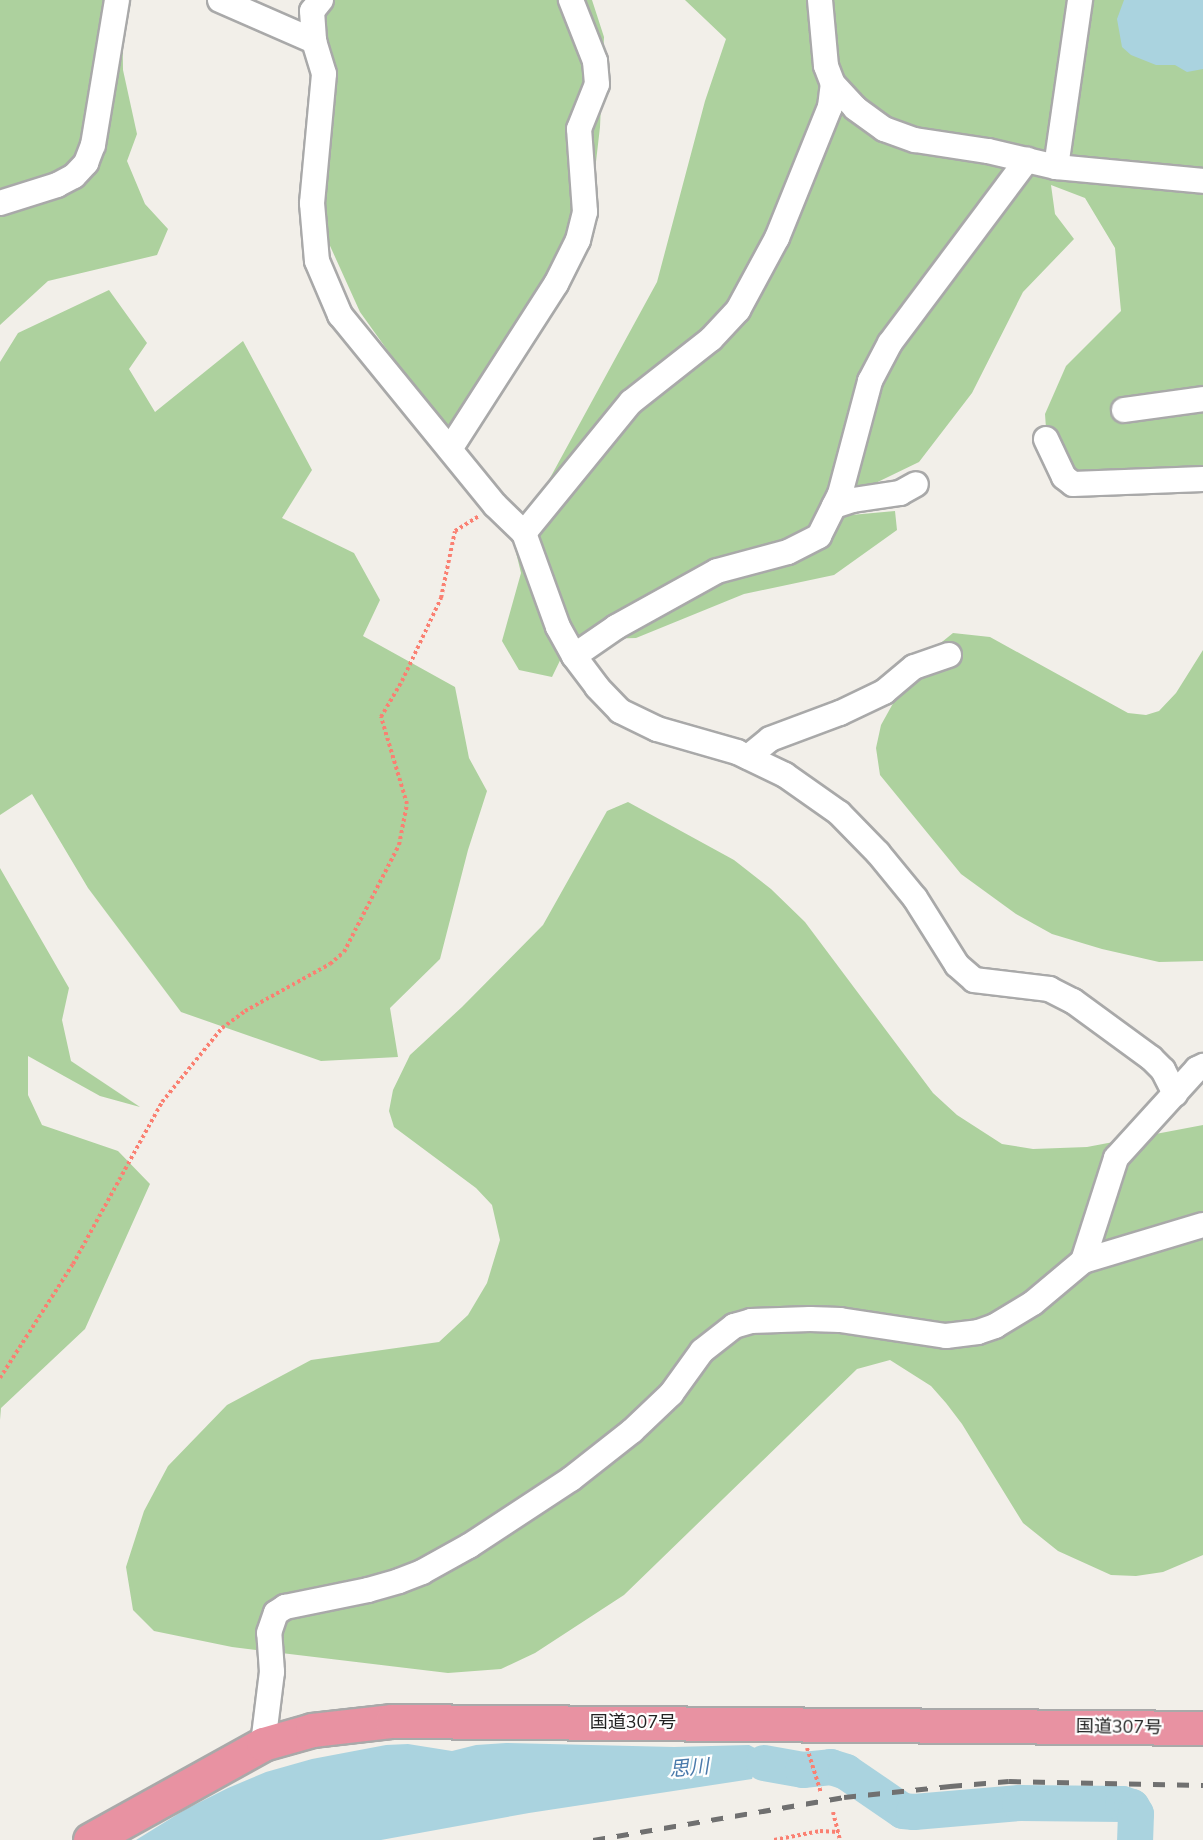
<!DOCTYPE html>
<html>
<head>
<meta charset="utf-8">
<style>
	body { margin:0 }
	#map { position:relative; width:1203px; height:1840px; overflow:hidden; background:#f2efe9; font-family:"Nunito Sans","Noto Sans JP",sans-serif }
	div>[style] { position:absolute }
	.forest>* { inset:0; background:#add19e }
	.water>* { inset:0; background:#aad3df }
	.river>* { height:36px; margin:-18px; padding:0 18px; transform-origin:18px; border-radius:18px; background:#aad3df }
	.path>* { height:4px; margin-top:-2px; transform-origin:0; background:repeating-linear-gradient(90deg,#fa8072 0 3px,transparent 0 6px) }
	.roads { filter:drop-shadow(2px 0 #a9a9a9) drop-shadow(-2px 0 #a9a9a9) drop-shadow(0 2px #a9a9a9) drop-shadow(0 -2px #a9a9a9) }
	.minor>* { height:24px; margin:-12px; padding:0 12px; transform-origin:12px; border-radius:12px; background:#fff }
	.highway>* { height:33px; margin:-16.5px; padding:0 16.5px; transform-origin:16.5px; border-radius:16.5px; background:#e892a2 }
	.rail>* { height:4.5px; margin-top:-2.25px; transform-origin:0; background:repeating-linear-gradient(90deg,#707070 0 12px,transparent 0 24px) }
	span { translate:-50% -50%; white-space:nowrap; text-align:center; line-height:1.15; -webkit-text-stroke:4.5px #fff; paint-order:stroke }
	.street-label { font-size:18px; color:#222 }
	.water-label { font-size:20px; color:#4a7aab; font-style:italic }
</style>
</head>
<body>
<div id="map">
	<div class="forest">
		<div style="clip-path:polygon(0 0,122px 0,123px 70px,137px 134px,127px 161px,145px 204px,168px 229px,157px 255px,48px 281px,0 325px)"></div>
		<div style="clip-path:polygon(322px 0,592px 0,604px 37px,600px 127px,587px 240px,460px 439px,436px 418px,360px 312px,326px 237px,321px 153px,333px 65px,321px 15px)"></div>
		<div style="clip-path:polygon(685px 0,1151px 0,1203px 65px,1203px 489px,1082px 495px,1048px 457px,1045px 414px,1066px 366px,1121px 311px,1115px 248px,1085px 198px,1051px 185px,1055px 214px,1074px 239px,1023px 292px,972px 393px,919px 462px,857px 492px,851px 515px,895px 511px,897px 530px,834px 575px,744px 594px,636px 638px,570px 640px,552px 677px,519px 670px,502px 641px,521px 573px,514px 544px,657px 282px,705px 101px,726px 39px)"></div>
		<div style="clip-path:polygon(109px 290px,147px 343px,129px 369px,155px 412px,243px 341px,312px 470px,282px 518px,354px 553px,380px 600px,363px 636px,455px 687px,469px 758px,487px 791px,468px 850px,440px 959px,390px 1008px,398px 1057px,321px 1061px,181px 1012px,88px 888px,32px 794px,0 815px,0 362px,18px 333px)"></div>
		<div style="clip-path:polygon(953px 633px,990px 637px,1128px 713px,1146px 715px,1159px 711px,1176px 693px,1203px 650px,1203px 961px,1159px 962px,1102px 949px,1052px 934px,1016px 914px,961px 874px,880px 775px,876px 748px,881px 725px,896px 698px,937px 646px)"></div>
		<div style="clip-path:polygon(628px 802px,734px 860px,771px 889px,805px 922px,933px 1093px,957px 1115px,1002px 1144px,1033px 1149px,1087px 1147px,1203px 1125px,1203px 1555px,1163px 1572px,1136px 1576px,1111px 1575px,1058px 1551px,1023px 1523px,962px 1424px,946px 1403px,931px 1386px,890px 1360px,857px 1369px,624px 1595px,535px 1653px,501px 1669px,448px 1673px,232px 1647px,154px 1631px,133px 1610px,126px 1567px,144px 1511px,168px 1466px,227px 1405px,311px 1360px,439px 1342px,468px 1315px,487px 1283px,500px 1240px,492px 1205px,476px 1188px,394px 1127px,389px 1111px,393px 1090px,410px 1055px,462px 1007px,543px 925px,607px 811px)"></div>
		<div style="clip-path:polygon(0 868px,69px 988px,62px 1020px,71px 1061px,140px 1107px,100px 1096px,28px 1056px,28px 1095px,42px 1125px,118px 1151px,150px 1184px,85px 1329px,1px 1408px,0 1420px)"></div>
	</div>
	<div class="water">
		<div style="clip-path:polygon(1124px 0,1203px 0,1203px 69px,1187px 72px,1175px 65px,1156px 65px,1131px 55px,1122px 47px,1117px 19px)"></div>
		<div style="clip-path:polygon(506px 1743px,674px 1747px,749px 1745px,755px 1748px,756px 1760px,773px 1757px,800px 1761px,802px 1767px,810px 1767px,812px 1771px,804px 1774px,756px 1767px,752px 1779px,529px 1813px,381px 1840px,136px 1840px,186px 1809px,228px 1788px,266px 1772px,312px 1759px,386px 1745px,408px 1744px,452px 1751px,476px 1745px)"></div>
	</div>
	<div class="river">
		<div style="left:764px;top:1763px;width:40px;rotate:10deg"></div>
		<div style="left:803px;top:1770px;width:28px;rotate:-6deg"></div>
		<div style="left:831px;top:1767px;width:16px;rotate:18deg"></div>
		<div style="left:846px;top:1772px;width:69px;rotate:34.4deg"></div>
		<div style="left:903px;top:1811px;width:11px;rotate:5deg"></div>
		<div style="left:914px;top:1812px;width:106px;rotate:-4.9deg"></div>
		<div style="left:1020px;top:1803px;width:103px;rotate:0.6deg"></div>
		<div style="left:1123px;top:1804px;width:9px;rotate:18deg"></div>
		<div style="left:1132px;top:1807px;width:8px;rotate:60deg"></div>
		<div style="left:1136px;top:1814px;width:26px;rotate:92deg"></div>
	</div>
	<div class="path">
		<div style="left:0;top:1378px;width:135px;rotate:-57.4deg"></div>
		<div style="left:73px;top:1264px;width:185px;rotate:-61.2deg"></div>
		<div style="left:162px;top:1102px;width:95px;rotate:-51deg"></div>
		<div style="left:222px;top:1028px;width:29px;rotate:-36deg"></div>
		<div style="left:245px;top:1011px;width:97px;rotate:-28.9deg"></div>
		<div style="left:330px;top:964px;width:18px;rotate:-41deg"></div>
		<div style="left:344px;top:952px;width:120px;rotate:-62.8deg"></div>
		<div style="left:399px;top:845px;width:42px;rotate:-79deg"></div>
		<div style="left:407px;top:804px;width:91px;rotate:-106.6deg"></div>
		<div style="left:381px;top:717px;width:42px;rotate:-59.7deg"></div>
		<div style="left:402px;top:681px;width:92px;rotate:-64.8deg"></div>
		<div style="left:441px;top:598px;width:68px;rotate:-78.2deg"></div>
		<div style="left:455px;top:531px;width:28px;rotate:-32deg"></div>
		<div style="left:807px;top:1748px;width:47px;rotate:72.7deg"></div>
		<div style="left:833px;top:1812px;width:29px;rotate:76deg"></div>
		<div style="left:774px;top:1840px;width:47px;rotate:-11.1deg"></div>
		<div style="left:820px;top:1831px;width:19px;rotate:3deg"></div>
	</div>
	<div class="roads">
		<div class="minor">
			<div style="left:220px;top:0;width:103px;rotate:23.6deg"></div>
			<div style="left:321px;top:0;width:14px;rotate:129deg"></div>
			<div style="left:312px;top:11px;width:30px;rotate:86deg"></div>
			<div style="left:314px;top:41px;width:34px;rotate:73deg"></div>
			<div style="left:324px;top:74px;width:130px;rotate:95.3deg"></div>
			<div style="left:312px;top:203px;width:58px;rotate:85.1deg"></div>
			<div style="left:317px;top:261px;width:59px;rotate:66.9deg"></div>
			<div style="left:340px;top:315px;width:245px;rotate:50.8deg"></div>
			<div style="left:495px;top:505px;width:40px;rotate:44deg"></div>
			<div style="left:524px;top:533px;width:100px;rotate:70.1deg"></div>
			<div style="left:558px;top:627px;width:33px;rotate:61deg"></div>
			<div style="left:574px;top:656px;width:39px;rotate:53deg"></div>
			<div style="left:597px;top:687px;width:33px;rotate:46deg"></div>
			<div style="left:620px;top:711px;width:41px;rotate:25.9deg"></div>
			<div style="left:657px;top:729px;width:83px;rotate:16deg"></div>
			<div style="left:737px;top:752px;width:53px;rotate:25.6deg"></div>
			<div style="left:785px;top:775px;width:66px;rotate:35.1deg"></div>
			<div style="left:839px;top:813px;width:56px;rotate:45.7deg"></div>
			<div style="left:878px;top:853px;width:58px;rotate:50.6deg"></div>
			<div style="left:915px;top:898px;width:79px;rotate:57.9deg"></div>
			<div style="left:957px;top:965px;width:23px;rotate:41deg"></div>
			<div style="left:974px;top:980px;width:76px;rotate:6.8deg"></div>
			<div style="left:1049px;top:989px;width:27px;rotate:27deg"></div>
			<div style="left:1073px;top:1001px;width:97px;rotate:36.2deg"></div>
			<div style="left:1151px;top:1058px;width:17px;rotate:45deg"></div>
			<div style="left:1163px;top:1070px;width:27px;rotate:63deg"></div>
			<div style="left:820px;top:0;width:66px;rotate:84.8deg"></div>
			<div style="left:826px;top:66px;width:19px;rotate:69deg"></div>
			<div style="left:833px;top:84px;width:33px;rotate:47deg"></div>
			<div style="left:855px;top:108px;width:36px;rotate:36deg"></div>
			<div style="left:884px;top:129px;width:33px;rotate:20deg"></div>
			<div style="left:915px;top:140px;width:74px;rotate:8.6deg"></div>
			<div style="left:988px;top:151px;width:70px;rotate:13.2deg"></div>
			<div style="left:1056px;top:167px;width:148px;rotate:5.4deg"></div>
			<div style="left:1056px;top:167px;width:169px;rotate:-81.8deg"></div>
			<div style="left:0;top:203px;width:60px;rotate:-17.5deg"></div>
			<div style="left:57px;top:185px;width:19px;rotate:-28deg"></div>
			<div style="left:74px;top:176px;width:18px;rotate:-47deg"></div>
			<div style="left:86px;top:163px;width:19px;rotate:-69deg"></div>
			<div style="left:93px;top:145px;width:147px;rotate:-80.6deg"></div>
			<div style="left:1124px;top:410px;width:80px;rotate:-7.9deg"></div>
			<div style="left:1046px;top:439px;width:42px;rotate:64.7deg"></div>
			<div style="left:1064px;top:477px;width:11px;rotate:38deg"></div>
			<div style="left:1073px;top:484px;width:130px;rotate:-2.2deg"></div>
			<div style="left:450px;top:449px;width:196px;rotate:-57.3deg"></div>
			<div style="left:556px;top:284px;width:49px;rotate:-63.4deg"></div>
			<div style="left:578px;top:240px;width:29px;rotate:-76deg"></div>
			<div style="left:585px;top:212px;width:83px;rotate:-94.1deg"></div>
			<div style="left:579px;top:129px;width:48px;rotate:-68.2deg"></div>
			<div style="left:597px;top:84px;width:23px;rotate:-95deg"></div>
			<div style="left:595px;top:61px;width:66px;rotate:-111.5deg"></div>
			<div style="left:834px;top:506px;width:20px;rotate:-18deg"></div>
			<div style="left:853px;top:500px;width:48px;rotate:-8.5deg"></div>
			<div style="left:900px;top:493px;width:18px;rotate:-29deg"></div>
			<div style="left:524px;top:533px;width:169px;rotate:-50.8deg"></div>
			<div style="left:631px;top:402px;width:102px;rotate:-38.2deg"></div>
			<div style="left:711px;top:339px;width:40px;rotate:-47deg"></div>
			<div style="left:738px;top:310px;width:82px;rotate:-61.6deg"></div>
			<div style="left:777px;top:238px;width:141px;rotate:-68deg"></div>
			<div style="left:830px;top:107px;width:23px;rotate:-83deg"></div>
			<div style="left:574px;top:656px;width:51px;rotate:-34.6deg"></div>
			<div style="left:616px;top:627px;width:115px;rotate:-29deg"></div>
			<div style="left:717px;top:571px;width:73px;rotate:-15deg"></div>
			<div style="left:788px;top:552px;width:35px;rotate:-27deg"></div>
			<div style="left:819px;top:536px;width:47px;rotate:-63.4deg"></div>
			<div style="left:840px;top:494px;width:117px;rotate:-75.1deg"></div>
			<div style="left:870px;top:381px;width:43px;rotate:-62.2deg"></div>
			<div style="left:890px;top:343px;width:229px;rotate:-53.2deg"></div>
			<div style="left:748px;top:757px;width:28px;rotate:-39deg"></div>
			<div style="left:770px;top:739px;width:75px;rotate:-20.4deg"></div>
			<div style="left:840px;top:713px;width:49px;rotate:-25.5deg"></div>
			<div style="left:884px;top:692px;width:39px;rotate:-40deg"></div>
			<div style="left:914px;top:667px;width:37px;rotate:-19deg"></div>
			<div style="left:1083px;top:1261px;width:108px;rotate:-72.2deg"></div>
			<div style="left:1116px;top:1158px;width:120px;rotate:-47.7deg"></div>
			<div style="left:1197px;top:1069px;width:7px;rotate:-27deg"></div>
			<div style="left:263px;top:1744px;width:73px;rotate:-82.9deg"></div>
			<div style="left:272px;top:1672px;width:39px;rotate:-94deg"></div>
			<div style="left:269px;top:1633px;width:21px;rotate:-71deg"></div>
			<div style="left:276px;top:1613px;width:11px;rotate:-34deg"></div>
			<div style="left:285px;top:1607px;width:85px;rotate:-11.6deg"></div>
			<div style="left:368px;top:1590px;width:32px;rotate:-16deg"></div>
			<div style="left:399px;top:1581px;width:25px;rotate:-21deg"></div>
			<div style="left:422px;top:1572px;width:54px;rotate:-29deg"></div>
			<div style="left:469px;top:1546px;width:122px;rotate:-33.3deg"></div>
			<div style="left:571px;top:1479px;width:78px;rotate:-38.2deg"></div>
			<div style="left:632px;top:1431px;width:54px;rotate:-43.5deg"></div>
			<div style="left:671px;top:1394px;width:53px;rotate:-54.2deg"></div>
			<div style="left:702px;top:1351px;width:41px;rotate:-38deg"></div>
			<div style="left:734px;top:1326px;width:18px;rotate:-16deg"></div>
			<div style="left:751px;top:1321px;width:59px;rotate:-1.9deg"></div>
			<div style="left:810px;top:1319px;width:30px;rotate:2deg"></div>
			<div style="left:840px;top:1320px;width:107px;rotate:8.6deg"></div>
			<div style="left:946px;top:1336px;width:32px;rotate:-7deg"></div>
			<div style="left:978px;top:1332px;width:18px;rotate:-19deg"></div>
			<div style="left:995px;top:1326px;width:44px;rotate:-31.2deg"></div>
			<div style="left:1033px;top:1303px;width:65px;rotate:-40deg"></div>
			<div style="left:1083px;top:1261px;width:125px;rotate:-16.7deg"></div>
		</div>
		<div class="highway">
			<div style="left:90px;top:1840px;width:198px;rotate:-29deg"></div>
			<div style="left:263px;top:1744px;width:51px;rotate:-15.9deg"></div>
			<div style="left:312px;top:1730px;width:81px;rotate:-6.4deg"></div>
			<div style="left:392px;top:1721px;width:811px;rotate:0.49deg"></div>
		</div>
	</div>
	<div class="rail">
		<div style="left:593px;top:1840px;width:255px;rotate:-9.7deg"></div>
		<div style="left:844px;top:1797px;width:107px;rotate:-5.9deg"></div>
		<div style="left:950px;top:1786px;width:59px;rotate:-4.8deg"></div>
		<div style="left:1009px;top:1781px;width:194px;rotate:1.2deg"></div>
	</div>
	<div class="street-label">
		<span style="left:633px;top:1722px">国道307号</span>
		<span style="left:1119px;top:1727px;rotate:1deg">国道307号</span>
	</div>
	<div class="water-label">
		<span style="left:689px;top:1768px;rotate:-5deg">思川</span>
	</div>
</div>
</body>
</html>
